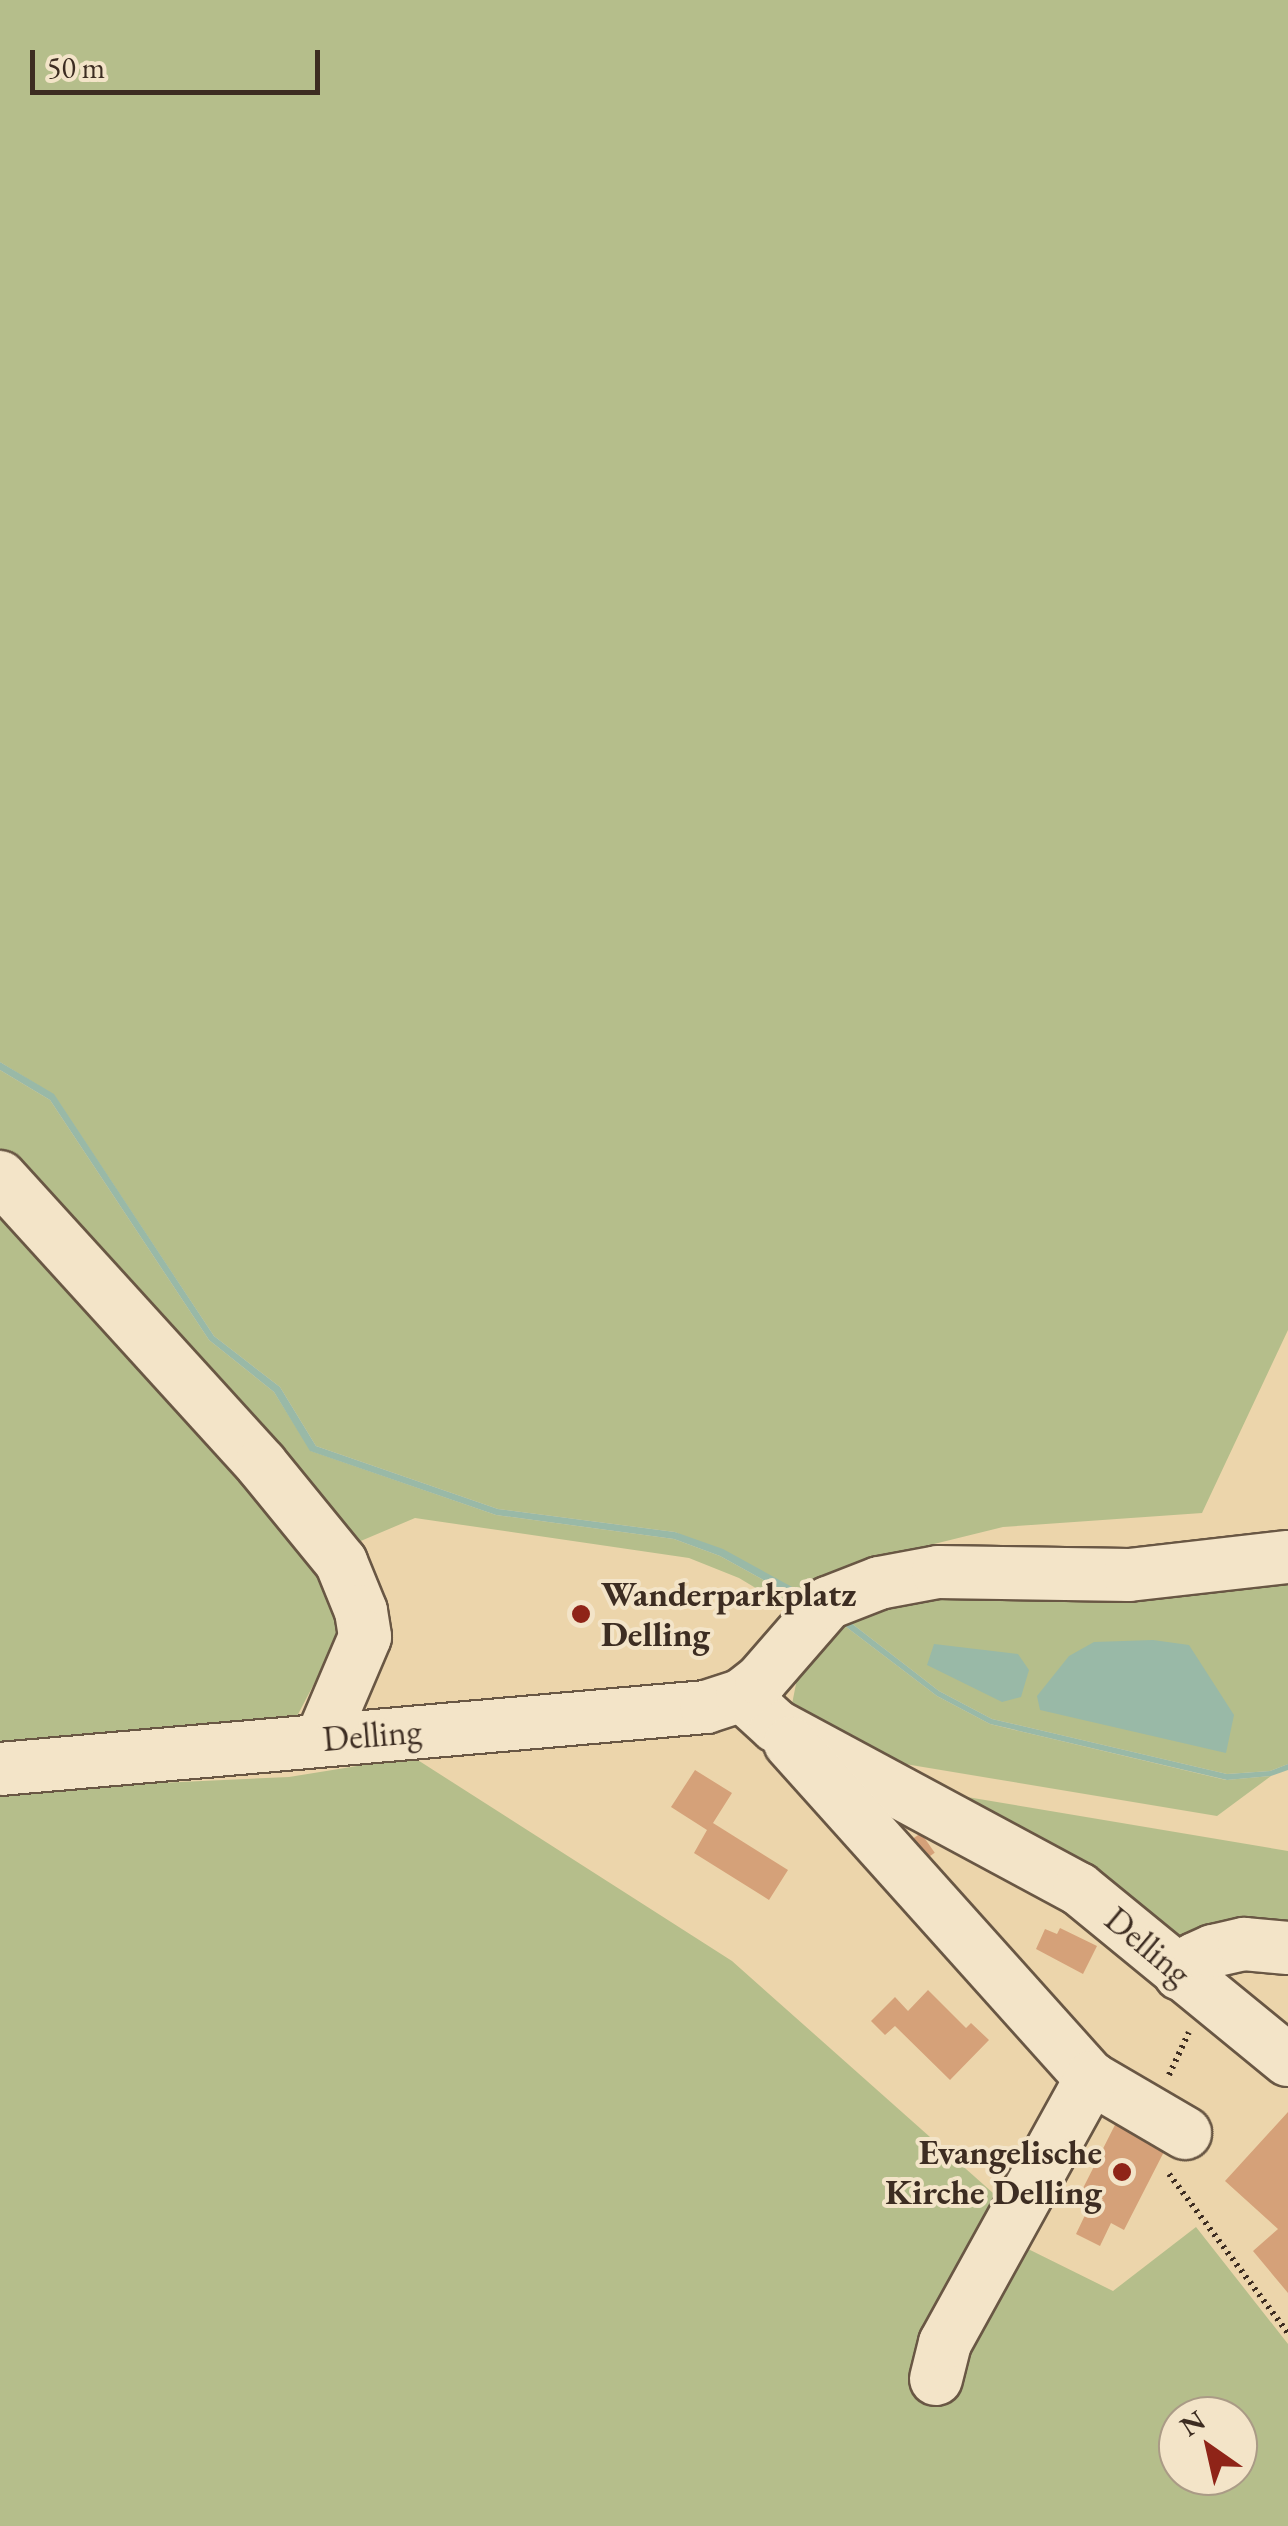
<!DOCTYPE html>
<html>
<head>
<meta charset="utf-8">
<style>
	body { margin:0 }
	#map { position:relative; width:1288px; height:2526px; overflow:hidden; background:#ecd5ab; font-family:"EB Garamond",serif }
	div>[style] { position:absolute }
	.green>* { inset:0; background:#b5be8b }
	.water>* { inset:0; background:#99b9a7 }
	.building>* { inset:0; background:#d5a179; transform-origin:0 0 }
	.path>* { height:6px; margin-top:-3px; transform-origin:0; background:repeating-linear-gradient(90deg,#3d2d22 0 2.5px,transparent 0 7.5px) }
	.roads { filter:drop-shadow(2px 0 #695744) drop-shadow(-2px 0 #695744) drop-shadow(0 2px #695744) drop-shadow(0 -2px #695744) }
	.minor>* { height:52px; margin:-26px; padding:0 26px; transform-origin:26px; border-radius:26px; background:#f3e4c8 }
	.dots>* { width:28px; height:28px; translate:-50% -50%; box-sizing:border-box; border:5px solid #f3e4c8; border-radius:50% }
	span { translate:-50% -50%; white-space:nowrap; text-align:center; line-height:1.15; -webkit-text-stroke:8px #f3e4c8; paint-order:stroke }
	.poi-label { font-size:35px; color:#3d2d22; font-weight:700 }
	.left { translate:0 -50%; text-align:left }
	.right { translate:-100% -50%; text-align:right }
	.street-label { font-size:35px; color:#3d2d22 }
	.north { position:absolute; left:1158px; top:2396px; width:100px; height:100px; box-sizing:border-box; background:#f3e4c8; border:2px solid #aa9b86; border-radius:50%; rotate:326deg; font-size:28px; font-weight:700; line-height:40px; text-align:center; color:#3d2d22 }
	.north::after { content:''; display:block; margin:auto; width:35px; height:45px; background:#8f2418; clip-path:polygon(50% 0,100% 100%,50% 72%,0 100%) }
	.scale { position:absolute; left:30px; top:50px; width:290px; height:45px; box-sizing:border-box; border:5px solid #3d2d22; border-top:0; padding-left:12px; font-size:30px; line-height:35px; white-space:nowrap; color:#3d2d22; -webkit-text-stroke:8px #f3e4c8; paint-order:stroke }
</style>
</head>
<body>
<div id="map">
	<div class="green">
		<div style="clip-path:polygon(0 0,1288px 0,1288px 1330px,1202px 1513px,1003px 1527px,869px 1560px,803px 1593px,675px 1532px,498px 1509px,316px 1446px,280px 1387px,214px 1336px,54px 1095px,0 1062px)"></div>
		<div style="clip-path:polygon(0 1070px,50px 1100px,209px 1340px,274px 1392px,311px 1451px,496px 1515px,674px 1539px,720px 1556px,798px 1599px,789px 1604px,779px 1602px,739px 1578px,689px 1558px,415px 1518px,356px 1543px,257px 1424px,0 1150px)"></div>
		<div style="clip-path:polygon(0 1209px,322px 1560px,345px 1625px,295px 1720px,132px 1738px,0 1742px)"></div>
		<div style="clip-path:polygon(1288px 1580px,1288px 1764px,1270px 1771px,1227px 1774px,992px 1719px,939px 1691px,846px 1619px,899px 1597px)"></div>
		<div style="clip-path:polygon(841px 1623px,937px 1696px,990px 1724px,1226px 1780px,1271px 1776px,1217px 1816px,905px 1764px,834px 1740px,802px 1722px,792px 1704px,800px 1664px)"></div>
		<div style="clip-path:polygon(evenodd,413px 1757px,732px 1961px,1002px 2201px,988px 2229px,1113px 2291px,1196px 2227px,1288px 2344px,1288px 2526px,0 2526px,0 1795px,51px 1788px,289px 1777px,413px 1757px,1178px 2416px,1238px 2416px,1238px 2476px,1178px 2476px,1178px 2416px)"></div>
		<div style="clip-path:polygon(943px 1793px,1288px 1851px,1288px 1941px,1172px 1948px)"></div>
	</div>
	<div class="water">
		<div style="clip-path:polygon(0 1062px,54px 1094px,214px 1336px,280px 1387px,316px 1446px,498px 1509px,675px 1532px,723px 1549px,803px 1593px,798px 1599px,720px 1556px,674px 1539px,496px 1515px,310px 1451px,274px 1392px,209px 1340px,50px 1100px,0 1070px)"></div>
		<div style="clip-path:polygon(846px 1619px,939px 1691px,992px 1719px,1227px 1774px,1270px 1771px,1288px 1764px,1288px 1770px,1271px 1776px,1227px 1780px,990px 1724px,937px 1696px,841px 1623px)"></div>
		<div style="clip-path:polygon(1153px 1640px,1189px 1645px,1234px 1715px,1226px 1753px,1040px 1710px,1037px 1696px,1069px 1656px,1094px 1642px)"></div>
		<div style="clip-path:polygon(934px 1644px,1018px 1654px,1029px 1670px,1021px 1697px,1002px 1702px,927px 1665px)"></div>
	</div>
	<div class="building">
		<div style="clip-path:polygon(695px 1770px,732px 1793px,713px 1823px,788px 1870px,769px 1900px,694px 1853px,707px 1830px,671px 1807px)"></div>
		<div style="left:921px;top:1833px;width:24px;height:15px;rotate:55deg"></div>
		<div style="clip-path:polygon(1060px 1928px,1097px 1946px,1083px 1974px,1036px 1949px,1045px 1929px,1057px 1934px)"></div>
		<div style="clip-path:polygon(928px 1990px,966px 2028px,971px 2023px,989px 2040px,950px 2080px,895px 2026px,885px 2035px,871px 2021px,895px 1997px,908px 2011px)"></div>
		<div style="clip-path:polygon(1288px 2112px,1288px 2293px,1253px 2251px,1278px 2229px,1225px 2181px)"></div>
		<div style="clip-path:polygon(1120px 2115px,1170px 2140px,1124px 2230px,1111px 2223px,1100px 2246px,1076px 2234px,1087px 2211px,1075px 2204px)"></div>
	</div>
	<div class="path">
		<div style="left:1169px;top:2075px;width:47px;rotate:-65.1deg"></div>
		<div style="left:1169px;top:2174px;width:199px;rotate:53.2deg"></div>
	</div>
	<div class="roads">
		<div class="minor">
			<div style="left:0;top:1177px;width:388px;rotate:47.7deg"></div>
			<div style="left:261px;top:1464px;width:127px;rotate:50.8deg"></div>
			<div style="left:341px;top:1562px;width:53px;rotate:67.8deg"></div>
			<div style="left:361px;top:1611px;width:26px;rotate:81deg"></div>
			<div style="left:365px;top:1637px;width:110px;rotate:113.1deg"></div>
			<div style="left:742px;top:1695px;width:46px;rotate:42.4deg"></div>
			<div style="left:776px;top:1726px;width:344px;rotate:28.3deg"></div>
			<div style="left:1079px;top:1889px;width:270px;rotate:39.3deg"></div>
			<div style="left:790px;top:1743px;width:450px;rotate:48.1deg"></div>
			<div style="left:1091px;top:2078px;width:109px;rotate:30.3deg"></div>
			<div style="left:0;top:1769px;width:709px;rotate:-5.02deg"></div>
			<div style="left:706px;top:1707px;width:38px;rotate:-18deg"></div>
			<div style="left:742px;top:1695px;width:24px;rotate:-38deg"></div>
			<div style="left:761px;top:1680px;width:102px;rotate:-49deg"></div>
			<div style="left:828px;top:1603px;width:55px;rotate:-21.4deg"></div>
			<div style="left:879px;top:1583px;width:60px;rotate:-10.6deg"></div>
			<div style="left:938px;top:1572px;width:191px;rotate:0.9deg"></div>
			<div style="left:1129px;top:1575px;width:160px;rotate:-6.5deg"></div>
			<div style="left:1180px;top:1974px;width:21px;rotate:-45deg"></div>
			<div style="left:1195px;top:1959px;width:20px;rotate:-24deg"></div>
			<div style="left:1213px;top:1951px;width:32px;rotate:-13deg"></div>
			<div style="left:1244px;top:1944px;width:44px;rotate:5.2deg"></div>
			<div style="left:936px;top:2379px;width:37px;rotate:-76deg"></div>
			<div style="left:945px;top:2343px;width:303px;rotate:-61.1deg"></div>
		</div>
	</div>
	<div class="dots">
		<div style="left:581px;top:1614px;background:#8f2418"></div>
		<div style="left:1122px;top:2172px;background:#8f2418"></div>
	</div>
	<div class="poi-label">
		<span class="left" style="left:601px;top:1614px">Wanderparkplatz<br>Delling</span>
		<span class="right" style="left:1102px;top:2172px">Evangelische<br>Kirche Delling</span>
	</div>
	<div class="street-label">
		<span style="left:372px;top:1735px;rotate:-5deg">Delling</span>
		<span style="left:1148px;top:1946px;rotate:40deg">Delling</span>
	</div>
	<div class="north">N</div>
	<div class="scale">50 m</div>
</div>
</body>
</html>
